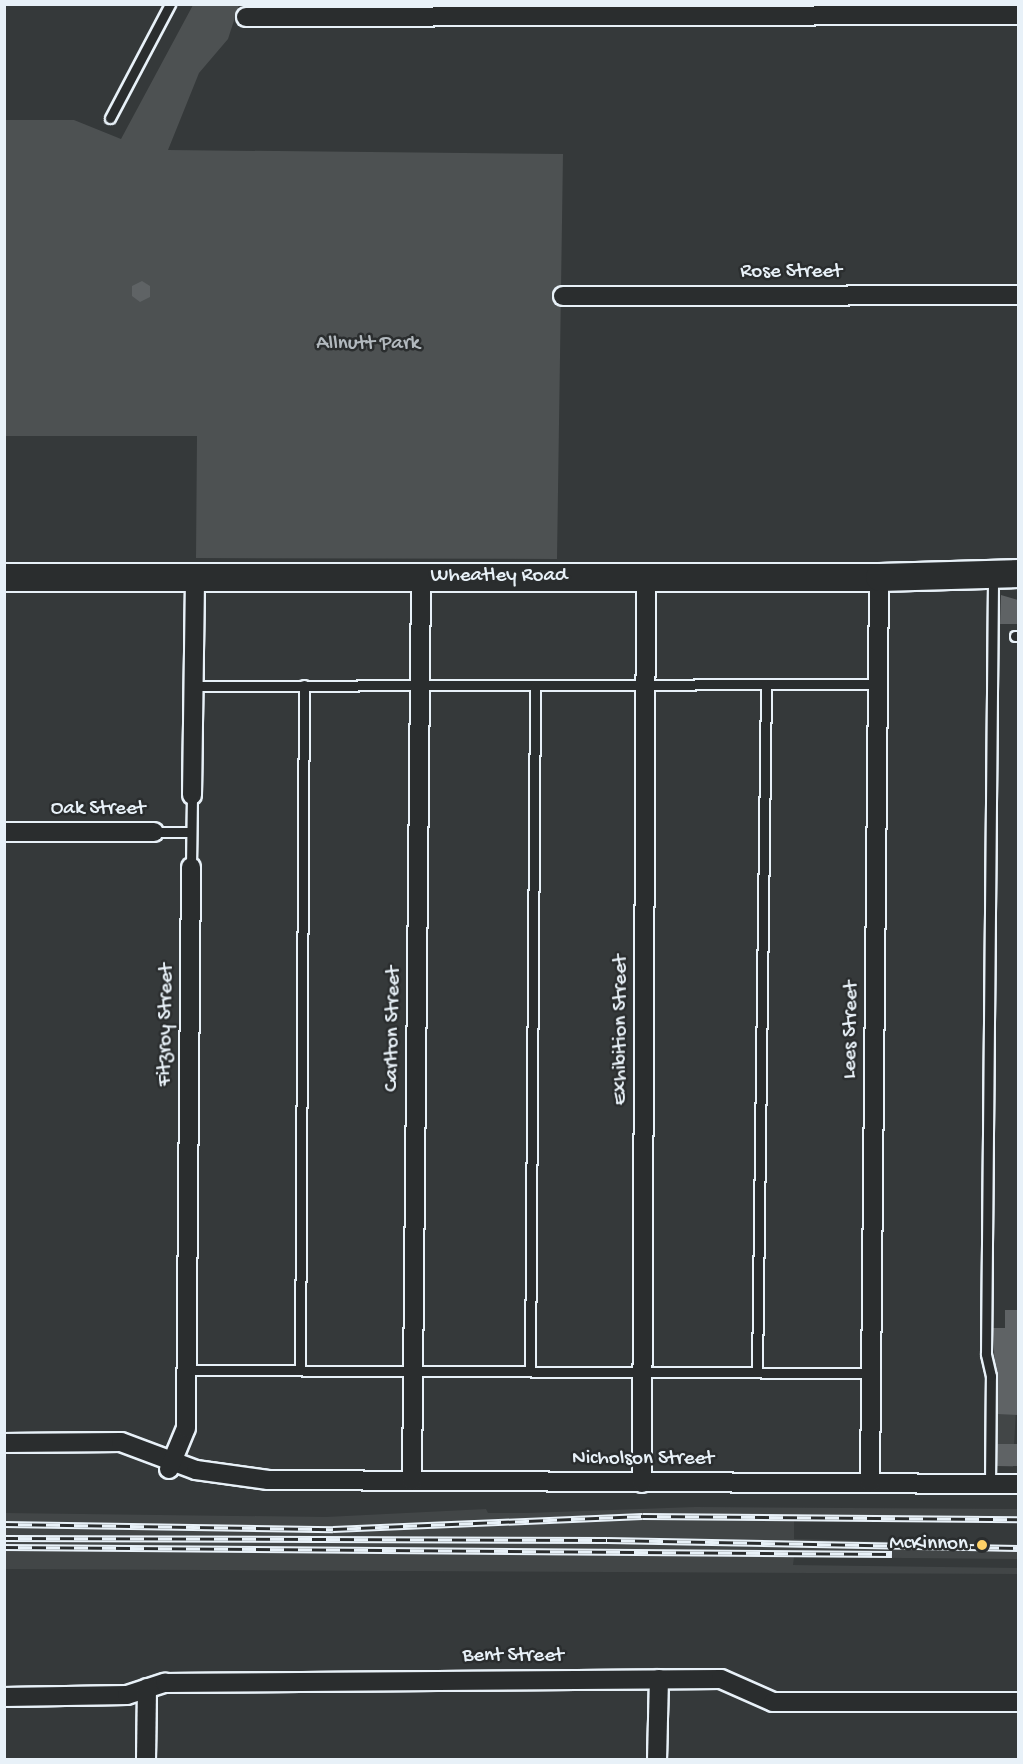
<!DOCTYPE html>
<html>
<head>
<meta charset="utf-8">
<style>
	body { margin:0 }
	#map { position:relative; width:1023px; height:1764px; overflow:hidden; background:#35393a; font-family:"Gochi Hand",sans-serif }
	div>[style] { position:absolute }
	.built>* { inset:0; background:#424647; transform-origin:0 0 }
	.green>* { inset:0; background:#4d5152 }
	.building>* { inset:0; background:#5f6365; transform-origin:0 0 }
	.roads { filter:drop-shadow(2px 0 #e8f1f8) drop-shadow(-2px 0 #e8f1f8) drop-shadow(0 2px #e8f1f8) drop-shadow(0 -2px #e8f1f8) }
	.lane>* { height:9px; margin:-4.5px; padding:0 4.5px; transform-origin:4.5px; border-radius:4.5px; background:#2a2d2e }
	.street>* { height:18px; margin:-9px; padding:0 9px; transform-origin:9px; border-radius:9px; background:#2a2d2e }
	.secondary>* { height:27px; margin:-13.5px; padding:0 13.5px; transform-origin:13.5px; border-radius:13.5px; background:#2a2d2e }
	.rail>* { height:7px; margin-top:-3.5px; transform-origin:0; background:repeating-linear-gradient(90deg,#2a2d2e 0 14px,#e8f1f8 0 28px); box-sizing:border-box; border-block:2px solid #e8f1f8 }
	.dots>* { width:16px; height:16px; translate:-50% -50%; box-sizing:border-box; border:3px solid #2a2d2e; border-radius:50% }
	span { translate:-50% -50%; white-space:nowrap; text-align:center; line-height:1.15; -webkit-text-stroke:5px #2a2d2e; paint-order:stroke }
	.street-label { font-size:21px; color:#e8f1f8 }
	.park-label { font-size:21px; color:#b2b9be }
	.poi-label { font-size:21px; color:#e8f1f8 }
	.right { translate:-100% -50%; text-align:right }
	.frame { position:absolute; inset:0; border:6px solid #e8f1f8; pointer-events:none }
</style>
</head>
<body>
<div id="map">
	<div class="built">
		<div style="left:996px;top:1370px;width:22px;height:96px;rotate:3deg"></div>
		<div style="clip-path:polygon(695px 1507px,1018px 1509px,1018px 1523px,794px 1520px,794px 1539px,1018px 1545px,1018px 1559px,794px 1557px,793px 1565px,1018px 1568px,1018px 1574px,5px 1569px,5px 1513px,326px 1517px,486px 1509px,488px 1513px,527px 1513px)"></div>
	</div>
	<div class="green">
		<div style="clip-path:polygon(193px 5px,239px 5px,228px 39px,199px 73px,168px 150px,563px 154px,557px 559px,196px 558px,197px 436px,5px 436px,5px 120px,74px 120px,121px 139px)"></div>
	</div>
	<div class="building">
		<div style="clip-path:polygon(142px 281px,150px 286px,150px 297px,140px 302px,132px 296px,132px 286px)"></div>
		<div style="clip-path:polygon(1001px 595px,1018px 600px,1018px 624px,1000px 624px)"></div>
		<div style="clip-path:polygon(1005px 1310px,1018px 1310px,1018px 1415px,997px 1414px,993px 1328px,1005px 1328px)"></div>
		<div style="left:997px;top:1444px;width:21px;height:22px"></div>
	</div>
	<div class="roads">
		<div class="lane">
			<div style="left:110px;top:118px;width:129px;rotate:-62.2deg"></div>
			<div style="left:1015px;top:636px;width:3px"></div>
			<div style="left:193px;top:686px;width:685px;rotate:-0.17deg"></div>
			<div style="left:154px;top:832px;width:37px"></div>
			<div style="left:191px;top:867px;width:72px;rotate:-89.2deg"></div>
			<div style="left:186px;top:1370px;width:686px;rotate:0.25deg"></div>
			<div style="left:300px;top:1370px;width:685px;rotate:-89.67deg"></div>
			<div style="left:530px;top:1371px;width:685px;rotate:-89.58deg"></div>
			<div style="left:757px;top:1372px;width:687px;rotate:-89.25deg"></div>
			<div style="left:990px;top:1484px;width:108px;rotate:-89.5deg"></div>
			<div style="left:991px;top:1376px;width:23px;rotate:-103deg"></div>
			<div style="left:986px;top:1354px;width:778px;rotate:-89.48deg"></div>
		</div>
		<div class="street">
			<div style="left:246px;top:17px;width:772px;rotate:-0.15deg"></div>
			<div style="left:563px;top:296px;width:455px;rotate:-0.1deg"></div>
			<div style="left:192px;top:795px;width:218px;rotate:-89.2deg"></div>
			<div style="left:4px;top:832px;width:150px"></div>
			<div style="left:4px;top:1443px;width:117px;rotate:-0.5deg"></div>
			<div style="left:121px;top:1442px;width:80px;rotate:20.5deg"></div>
			<div style="left:196px;top:1470px;width:73px;rotate:7.9deg"></div>
			<div style="left:268px;top:1480px;width:750px;rotate:0.31deg"></div>
			<div style="left:169px;top:1469px;width:44px;rotate:-67.5deg"></div>
			<div style="left:186px;top:1428px;width:561px;rotate:-89.49deg"></div>
			<div style="left:412px;top:1481px;width:903px;rotate:-89.43deg"></div>
			<div style="left:642px;top:1483px;width:906px;rotate:-89.75deg"></div>
			<div style="left:870px;top:1483px;width:906px;rotate:-89.43deg"></div>
			<div style="left:4px;top:1697px;width:123px;rotate:-0.9deg"></div>
			<div style="left:127px;top:1695px;width:40px;rotate:-18deg"></div>
			<div style="left:165px;top:1683px;width:556px;rotate:-0.41deg"></div>
			<div style="left:721px;top:1679px;width:57px;rotate:23.9deg"></div>
			<div style="left:773px;top:1702px;width:245px"></div>
			<div style="left:146px;top:1760px;width:72px;rotate:-89.2deg"></div>
			<div style="left:657px;top:1760px;width:81px;rotate:-88.6deg"></div>
		</div>
		<div class="secondary">
			<div style="left:4px;top:577px;width:875px"></div>
			<div style="left:879px;top:577px;width:139px;rotate:-1.6deg"></div>
		</div>
	</div>
	<div class="rail">
		<div style="left:4px;top:1524px;width:329px;rotate:0.9deg"></div>
		<div style="left:333px;top:1529px;width:310px;rotate:-2.4deg"></div>
		<div style="left:643px;top:1516px;width:375px;rotate:0.5deg"></div>
		<div style="left:4px;top:1538px;width:603px;rotate:0.19deg"></div>
		<div style="left:607px;top:1540px;width:411px;rotate:1.1deg"></div>
		<div style="left:4px;top:1547px;width:888px;rotate:0.45deg"></div>
	</div>
	<div class="dots">
		<div style="left:982px;top:1545px;background:#ffd166"></div>
	</div>
	<div class="street-label">
		<span style="left:791px;top:273px">Rose Street</span>
		<span style="left:499px;top:577px">Wheatley Road</span>
		<span style="left:98px;top:810px">Oak Street</span>
		<span style="left:167px;top:1025px;rotate:-89deg">Fitzroy Street</span>
		<span style="left:394px;top:1029px;rotate:-89deg">Carlton Street</span>
		<span style="left:622px;top:1030px;rotate:-90deg">Exhibition Street</span>
		<span style="left:852px;top:1030px;rotate:-89deg">Lees Street</span>
		<span style="left:643px;top:1460px">Nicholson Street</span>
		<span style="left:513px;top:1657px">Bent Street</span>
	</div>
	<div class="park-label">
		<span style="left:368px;top:345px">Allnutt Park</span>
	</div>
	<div class="poi-label">
		<span class="right" style="left:968px;top:1545px">McKinnon</span>
	</div>
	<div class="frame"></div>
</div>
</body>
</html>
